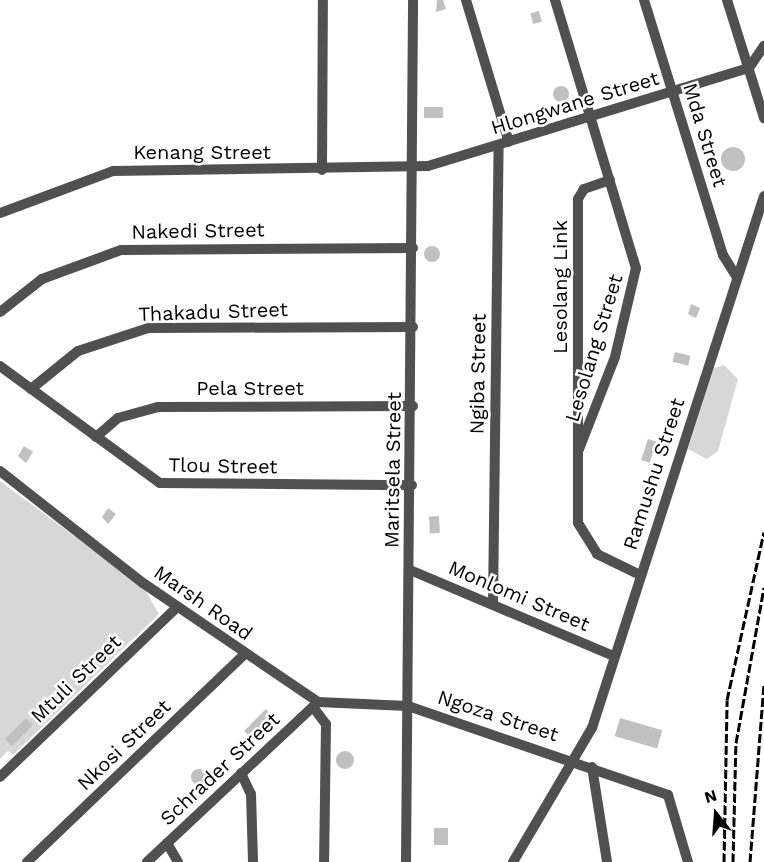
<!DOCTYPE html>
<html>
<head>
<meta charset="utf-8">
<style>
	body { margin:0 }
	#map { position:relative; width:764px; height:862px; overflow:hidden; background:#fff; font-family:"Work Sans",sans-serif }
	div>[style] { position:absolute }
	.green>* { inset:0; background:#d7d7d7 }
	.building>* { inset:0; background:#c0c0c0; transform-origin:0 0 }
	.round { border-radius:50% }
	.minor>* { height:10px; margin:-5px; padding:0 5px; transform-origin:5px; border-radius:5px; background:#505050 }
	.rail>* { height:3px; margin-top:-1.5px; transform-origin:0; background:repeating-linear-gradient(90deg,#000 0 9px,transparent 0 12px) }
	span { translate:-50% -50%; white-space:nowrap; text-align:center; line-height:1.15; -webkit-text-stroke:5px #fff; paint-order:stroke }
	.street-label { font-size:20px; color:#000 }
	.north { position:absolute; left:686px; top:784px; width:60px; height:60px; -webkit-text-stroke:4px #fff; paint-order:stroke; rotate:343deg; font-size:16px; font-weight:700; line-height:24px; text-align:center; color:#000 }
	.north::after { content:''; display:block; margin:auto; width:21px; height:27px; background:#000; clip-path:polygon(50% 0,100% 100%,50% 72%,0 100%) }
</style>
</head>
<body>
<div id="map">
	<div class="green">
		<div style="clip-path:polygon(724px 365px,738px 379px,718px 451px,707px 459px,688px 449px,714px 368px)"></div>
		<div style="clip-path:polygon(0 481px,144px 588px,159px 614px,13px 755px,8px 751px,0 759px)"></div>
	</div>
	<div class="building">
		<div style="clip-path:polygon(437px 0,443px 0,446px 9px,436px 12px)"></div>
		<div style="left:539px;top:11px;width:11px;height:9px;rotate:75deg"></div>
		<div class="round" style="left:553px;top:86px;width:16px;height:16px"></div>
		<div style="left:443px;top:107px;width:11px;height:19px;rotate:90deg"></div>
		<div class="round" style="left:721px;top:147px;width:24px;height:24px"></div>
		<div class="round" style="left:424px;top:246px;width:16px;height:16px"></div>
		<div style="clip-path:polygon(691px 304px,700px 308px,696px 318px,688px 314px)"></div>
		<div style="left:675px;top:352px;width:16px;height:10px;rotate:14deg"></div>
		<div style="left:648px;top:439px;width:9px;height:22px;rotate:18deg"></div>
		<div style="clip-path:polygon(24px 446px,33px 452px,26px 463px,18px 456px)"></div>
		<div style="clip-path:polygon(108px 508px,116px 514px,108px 524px,102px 517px)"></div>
		<div style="left:439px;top:516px;width:17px;height:10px;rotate:87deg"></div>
		<div style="left:266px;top:709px;width:10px;height:31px;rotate:45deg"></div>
		<div style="left:26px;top:718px;width:10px;height:30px;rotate:45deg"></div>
		<div style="left:620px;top:718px;width:44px;height:19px;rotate:16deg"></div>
		<div class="round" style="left:336px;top:751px;width:18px;height:18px"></div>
		<div class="round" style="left:191px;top:769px;width:16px;height:16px"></div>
		<div style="left:448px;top:828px;width:17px;height:14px;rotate:90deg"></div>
	</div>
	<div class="minor">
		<div style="left:466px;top:0;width:148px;rotate:73.2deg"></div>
		<div style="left:555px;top:0;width:280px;rotate:73.2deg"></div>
		<div style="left:636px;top:268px;width:91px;rotate:103.3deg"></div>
		<div style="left:615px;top:357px;width:102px;rotate:111.3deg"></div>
		<div style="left:644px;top:0;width:267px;rotate:72.8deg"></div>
		<div style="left:723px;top:255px;width:26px;rotate:58deg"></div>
		<div style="left:727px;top:0;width:124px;rotate:72.6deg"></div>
		<div style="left:749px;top:68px;width:27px;rotate:-56deg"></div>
		<div style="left:322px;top:170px;width:170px;rotate:-89.7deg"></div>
		<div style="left:610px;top:180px;width:28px;rotate:161deg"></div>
		<div style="left:584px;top:189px;width:12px;rotate:121deg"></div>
		<div style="left:578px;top:199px;width:324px;rotate:90deg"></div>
		<div style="left:578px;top:523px;width:36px;rotate:58deg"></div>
		<div style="left:597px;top:554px;width:48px;rotate:26deg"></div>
		<div style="left:0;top:213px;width:121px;rotate:-20.4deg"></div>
		<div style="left:113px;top:171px;width:315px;rotate:-0.9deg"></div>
		<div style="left:428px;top:166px;width:336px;rotate:-17deg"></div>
		<div style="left:0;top:312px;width:53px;rotate:-38.2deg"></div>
		<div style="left:42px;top:279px;width:84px;rotate:-20.2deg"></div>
		<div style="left:121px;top:250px;width:292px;rotate:-0.4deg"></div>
		<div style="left:0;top:366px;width:198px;rotate:36.2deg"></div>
		<div style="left:160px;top:483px;width:252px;rotate:0.5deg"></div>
		<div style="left:31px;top:389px;width:60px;rotate:-39deg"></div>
		<div style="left:78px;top:351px;width:74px;rotate:-18.2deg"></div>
		<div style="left:148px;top:328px;width:265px;rotate:-0.2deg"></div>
		<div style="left:96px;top:437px;width:29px;rotate:-41deg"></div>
		<div style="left:118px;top:418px;width:41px;rotate:-15.4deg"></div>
		<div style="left:158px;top:407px;width:255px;rotate:-0.2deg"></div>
		<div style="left:0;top:471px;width:182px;rotate:38.1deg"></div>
		<div style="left:143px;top:583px;width:212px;rotate:34.2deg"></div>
		<div style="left:318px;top:702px;width:90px;rotate:2.5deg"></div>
		<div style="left:408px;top:706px;width:275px;rotate:18.9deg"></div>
		<div style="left:668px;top:795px;width:70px;rotate:73.4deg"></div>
		<div style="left:410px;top:570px;width:221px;rotate:22.9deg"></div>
		<div style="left:493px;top:604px;width:459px;rotate:-89.3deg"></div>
		<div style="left:313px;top:707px;width:21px;rotate:53deg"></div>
		<div style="left:326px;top:724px;width:138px;rotate:90.8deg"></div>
		<div style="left:592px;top:767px;width:96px;rotate:81deg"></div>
		<div style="left:241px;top:773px;width:23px;rotate:65deg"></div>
		<div style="left:251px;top:794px;width:68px;rotate:88.3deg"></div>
		<div style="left:0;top:777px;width:245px;rotate:-43.8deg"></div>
		<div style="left:167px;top:843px;width:22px;rotate:60deg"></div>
		<div style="left:27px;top:862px;width:301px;rotate:-43.7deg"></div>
		<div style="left:147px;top:862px;width:234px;rotate:-43.1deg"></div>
		<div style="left:406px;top:862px;width:862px;rotate:-89.53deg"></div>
		<div style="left:513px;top:862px;width:156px;rotate:-59.5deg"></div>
		<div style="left:592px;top:728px;width:559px;rotate:-72.08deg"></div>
	</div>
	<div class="rail">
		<div style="left:724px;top:862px;width:162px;rotate:-88.9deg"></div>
		<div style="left:727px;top:700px;width:172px;rotate:-77.6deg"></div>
		<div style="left:733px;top:862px;width:119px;rotate:-88.6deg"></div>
		<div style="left:736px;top:743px;width:158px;rotate:-79.8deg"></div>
		<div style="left:750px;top:862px;width:179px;rotate:-85.5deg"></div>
	</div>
	<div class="street-label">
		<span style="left:575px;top:103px;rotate:-17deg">Hlongwane Street</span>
		<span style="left:705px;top:135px;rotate:73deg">Mda Street</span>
		<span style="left:202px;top:152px">Kenang Street</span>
		<span style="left:198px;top:231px;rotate:-1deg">Nakedi Street</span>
		<span style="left:560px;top:287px;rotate:-90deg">Lesolang Link</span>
		<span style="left:213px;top:312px;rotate:-2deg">Thakadu Street</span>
		<span style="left:594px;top:348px;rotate:-73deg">Lesolang Street</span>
		<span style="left:478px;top:374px;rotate:-89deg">Ngiba Street</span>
		<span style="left:250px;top:388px">Pela Street</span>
		<span style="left:223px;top:466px;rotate:1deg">Tlou Street</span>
		<span style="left:393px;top:470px;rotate:-89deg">Maritsela Street</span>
		<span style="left:654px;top:474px;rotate:-72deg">Ramushu Street</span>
		<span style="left:519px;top:596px;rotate:23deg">Monlomi Street</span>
		<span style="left:203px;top:603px;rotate:35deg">Marsh Road</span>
		<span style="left:76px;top:679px;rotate:-44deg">Mtuli Street</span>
		<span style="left:498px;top:716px;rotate:18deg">Ngoza Street</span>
		<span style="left:124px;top:745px;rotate:-44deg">Nkosi Street</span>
		<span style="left:220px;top:769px;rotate:-43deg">Schrader Street</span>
	</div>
	<div class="north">N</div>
</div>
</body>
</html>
